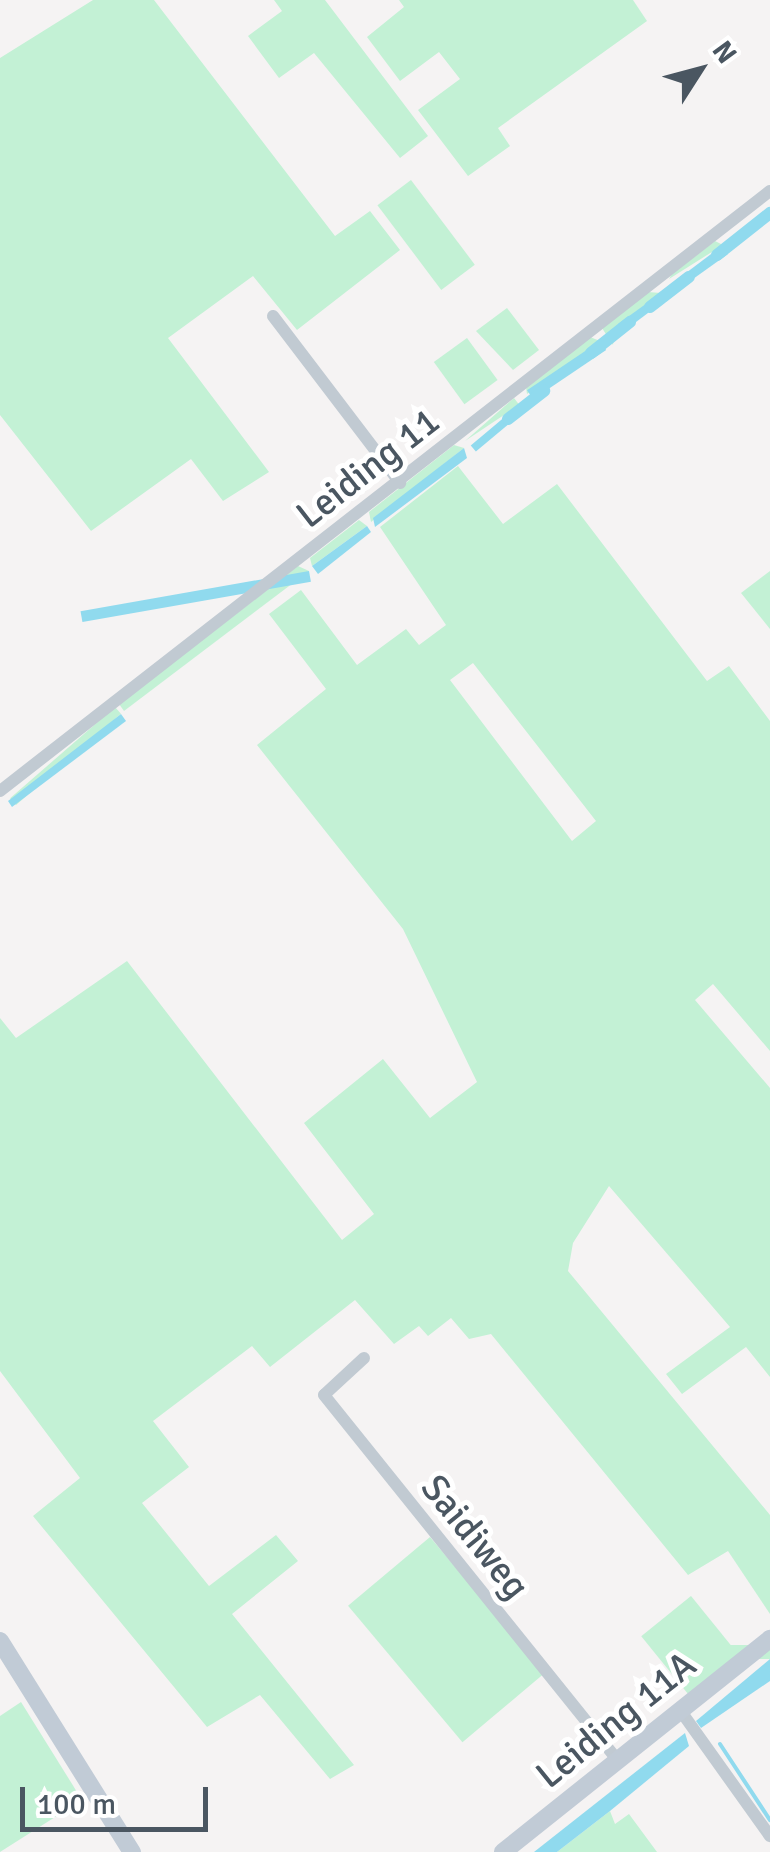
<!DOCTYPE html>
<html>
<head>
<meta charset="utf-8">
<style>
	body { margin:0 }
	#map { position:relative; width:770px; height:1852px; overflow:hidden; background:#f5f3f3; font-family:Signika,sans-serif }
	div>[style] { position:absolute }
	.green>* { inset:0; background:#c3f1d5; transform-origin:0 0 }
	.water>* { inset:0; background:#90daee; transform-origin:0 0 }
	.stream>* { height:4px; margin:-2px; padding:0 2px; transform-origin:2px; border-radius:2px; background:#90daee }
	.canal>* { height:12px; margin:-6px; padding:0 6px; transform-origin:6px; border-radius:6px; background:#90daee }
	.street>* { height:12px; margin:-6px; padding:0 6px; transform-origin:6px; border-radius:6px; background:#c1cad2 }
	.secondary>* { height:18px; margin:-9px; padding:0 9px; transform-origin:9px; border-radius:9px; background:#c1cbd6 }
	span { translate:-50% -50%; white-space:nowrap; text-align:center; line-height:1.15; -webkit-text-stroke:10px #fff; paint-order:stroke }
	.street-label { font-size:38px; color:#4a5661 }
	.north { position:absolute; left:650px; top:20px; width:100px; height:100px; -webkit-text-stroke:8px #fff; paint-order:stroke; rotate:54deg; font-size:28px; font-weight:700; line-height:40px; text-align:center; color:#4a5661 }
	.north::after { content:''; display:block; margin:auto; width:35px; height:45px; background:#4a5661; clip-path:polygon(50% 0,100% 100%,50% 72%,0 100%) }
	.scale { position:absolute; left:20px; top:1787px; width:188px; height:45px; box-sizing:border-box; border:5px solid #4a5661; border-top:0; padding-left:12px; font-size:30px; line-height:35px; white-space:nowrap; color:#4a5661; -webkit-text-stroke:8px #fff; paint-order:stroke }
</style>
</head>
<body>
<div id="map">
	<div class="green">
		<div style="clip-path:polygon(93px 0,154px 0,335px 236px,370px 211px,400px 250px,297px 330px,253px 276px,168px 338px,269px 472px,223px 501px,191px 459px,91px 531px,0 415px,0 58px)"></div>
		<div style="clip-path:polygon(274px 0,325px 0,428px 136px,400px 158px,314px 53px,279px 78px,248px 36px,282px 11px)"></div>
		<div style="clip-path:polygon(399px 0,633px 0,647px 21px,498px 128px,510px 146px,468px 176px,418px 110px,460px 79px,439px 52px,400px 81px,367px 37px,404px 7px)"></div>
		<div style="left:411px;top:180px;width:106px;height:42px;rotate:53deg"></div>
		<div style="clip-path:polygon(715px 241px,723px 245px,669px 279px,672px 274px)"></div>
		<div style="clip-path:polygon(648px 292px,661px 293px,615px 329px,613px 345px,602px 328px)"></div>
		<div style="clip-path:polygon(507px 308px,539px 350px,513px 370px,476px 331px)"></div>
		<div style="clip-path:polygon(590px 337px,600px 341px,527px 394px,526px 387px)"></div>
		<div style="left:467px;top:338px;width:52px;height:41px;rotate:54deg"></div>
		<div style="clip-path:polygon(514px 398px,524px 411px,519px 405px,465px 441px)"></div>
		<div style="clip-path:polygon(454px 445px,464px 448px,371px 522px,369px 512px)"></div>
		<div style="clip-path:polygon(evenodd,458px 466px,503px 524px,557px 484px,707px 681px,729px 666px,770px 721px,770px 1051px,713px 984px,695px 1000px,770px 1088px,770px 1377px,746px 1347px,682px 1394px,666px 1374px,730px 1327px,609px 1186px,573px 1243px,568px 1271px,770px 1515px,770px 1614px,728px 1551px,688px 1575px,491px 1334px,469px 1339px,451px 1318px,428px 1336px,419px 1326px,394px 1344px,355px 1300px,270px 1367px,252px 1346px,153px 1421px,189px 1467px,142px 1503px,209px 1586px,276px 1535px,298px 1561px,232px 1614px,354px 1765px,330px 1779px,260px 1695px,207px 1727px,33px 1516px,80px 1478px,0 1371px,0 1018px,16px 1038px,127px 961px,342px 1240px,374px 1214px,304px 1123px,383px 1059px,430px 1118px,477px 1082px,403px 929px,257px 745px,326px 689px,269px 614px,301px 590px,357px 665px,406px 629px,419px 645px,446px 625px,380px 527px,458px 466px,473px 663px,596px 821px,572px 841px,450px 680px,473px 663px)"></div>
		<div style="clip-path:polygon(359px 520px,367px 526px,312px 566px,310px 558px)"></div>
		<div style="clip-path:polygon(298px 566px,309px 571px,124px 711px,119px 704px)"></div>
		<div style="clip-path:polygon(770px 571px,770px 629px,741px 593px)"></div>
		<div style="left:115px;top:707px;width:9px;height:139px;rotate:49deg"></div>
		<div style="left:430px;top:1537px;width:178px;height:107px;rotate:50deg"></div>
		<div style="left:691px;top:1596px;width:75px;height:64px;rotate:51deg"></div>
		<div style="left:770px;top:1645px;width:14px;height:104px;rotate:90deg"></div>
		<div style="clip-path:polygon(21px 1702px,82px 1800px,0 1852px,0 1716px)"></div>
		<div style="clip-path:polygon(610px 1811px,615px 1824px,629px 1814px,657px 1852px,557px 1852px)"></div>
	</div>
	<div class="water">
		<div style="clip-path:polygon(770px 207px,770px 218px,739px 243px,734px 235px)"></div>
		<div style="clip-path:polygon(723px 245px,728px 254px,679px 289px,674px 282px)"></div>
		<div style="clip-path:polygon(661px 293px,665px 300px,619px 335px,618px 324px)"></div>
		<div style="left:600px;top:341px;width:11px;height:88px;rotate:56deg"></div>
		<div style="left:519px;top:405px;width:8px;height:63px;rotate:50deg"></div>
		<div style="clip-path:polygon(464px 448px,467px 458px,375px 527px,373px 518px)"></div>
		<div style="clip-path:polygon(367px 526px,371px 532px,318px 574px,312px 566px)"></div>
		<div style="left:309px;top:571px;width:11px;height:232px;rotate:80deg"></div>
		<div style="clip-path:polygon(121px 714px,126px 721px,12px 807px,8px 801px)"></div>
		<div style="clip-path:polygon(770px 1659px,770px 1681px,701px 1728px,696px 1721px)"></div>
		<div style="clip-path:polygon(685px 1733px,689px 1746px,610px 1811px,557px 1852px,534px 1852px)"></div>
	</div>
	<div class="stream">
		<div style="left:720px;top:1744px;width:91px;rotate:56.7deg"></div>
	</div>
	<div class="canal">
		<div style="left:717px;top:255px;width:68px;rotate:-38.4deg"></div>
		<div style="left:650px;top:307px;width:49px;rotate:-37.6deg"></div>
		<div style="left:591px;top:353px;width:50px;rotate:-38.5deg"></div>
		<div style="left:508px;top:419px;width:46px;rotate:-37.9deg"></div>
	</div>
	<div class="street">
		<div style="left:273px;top:316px;width:210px;rotate:52.7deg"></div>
		<div style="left:0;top:791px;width:976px;rotate:-37.93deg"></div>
		<div style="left:364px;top:1358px;width:54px;rotate:137.2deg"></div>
		<div style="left:324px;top:1395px;width:468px;rotate:51.2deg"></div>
		<div style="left:680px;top:1710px;width:155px;rotate:54.5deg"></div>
	</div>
	<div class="secondary">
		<div style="left:0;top:1641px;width:249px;rotate:58deg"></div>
		<div style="left:503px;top:1852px;width:342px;rotate:-38.6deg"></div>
	</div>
	<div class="street-label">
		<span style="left:368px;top:468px;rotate:-38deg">Leiding 11</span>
		<span style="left:475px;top:1537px;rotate:51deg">Saidiweg</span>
		<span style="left:616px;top:1720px;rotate:-39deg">Leiding 11A</span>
	</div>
	<div class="north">N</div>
	<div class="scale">100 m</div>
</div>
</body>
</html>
